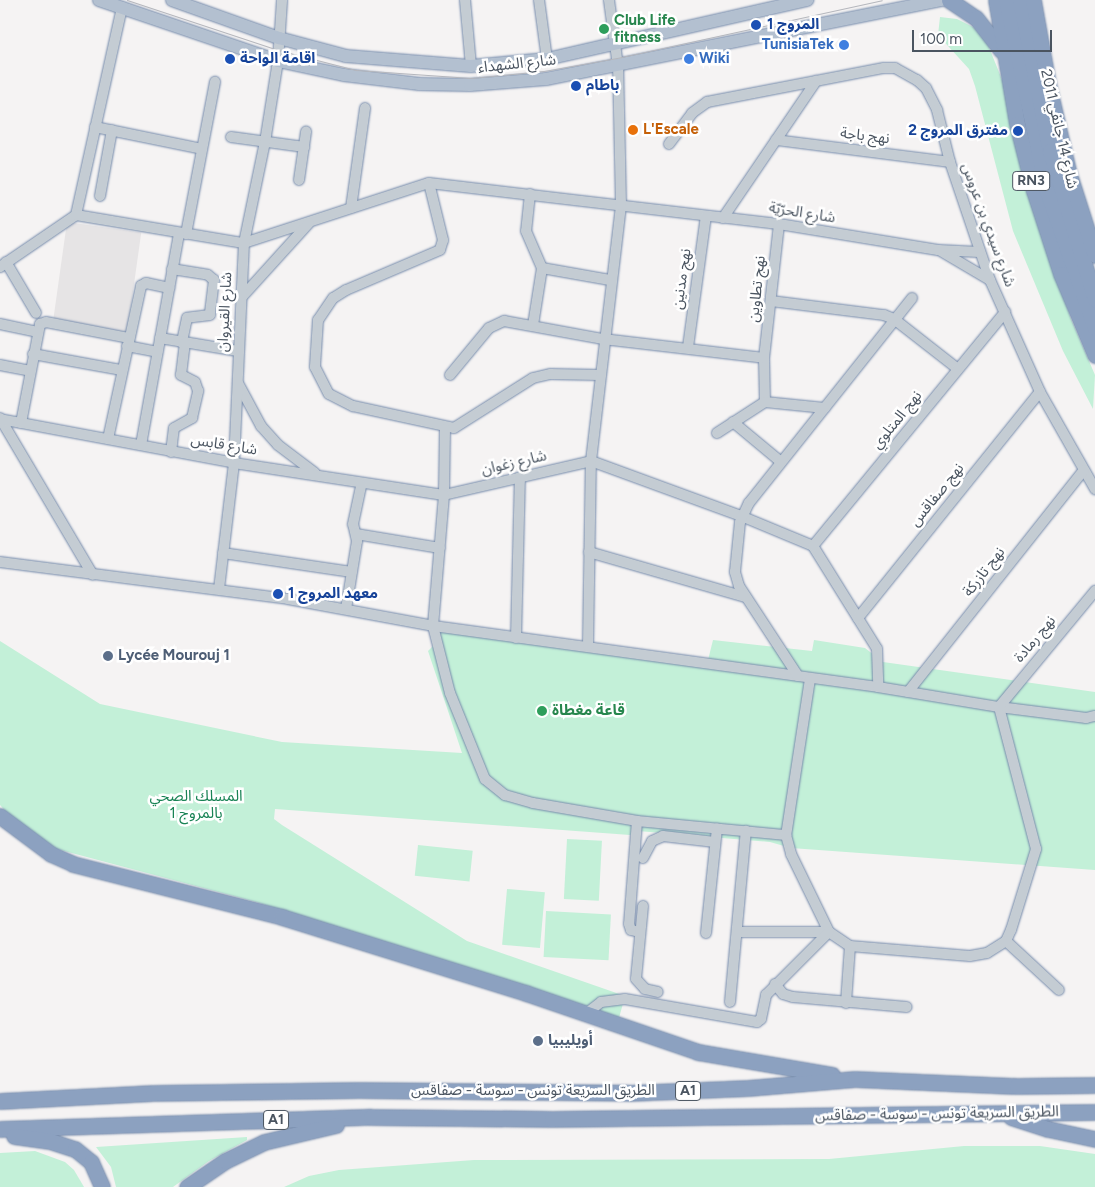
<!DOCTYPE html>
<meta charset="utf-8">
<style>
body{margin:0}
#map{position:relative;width:1095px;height:1187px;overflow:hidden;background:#f5f3f3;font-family:Figtree,"Noto Sans Arabic",sans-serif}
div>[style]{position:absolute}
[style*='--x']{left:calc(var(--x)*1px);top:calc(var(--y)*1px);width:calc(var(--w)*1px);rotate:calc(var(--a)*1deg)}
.education>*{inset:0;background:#e6e4e5;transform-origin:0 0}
.green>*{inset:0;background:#c3f0d8;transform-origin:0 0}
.roads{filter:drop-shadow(0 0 1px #778cac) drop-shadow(0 0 1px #778cac)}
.minor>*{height:10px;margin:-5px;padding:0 5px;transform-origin:5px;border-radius:5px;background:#c4ccd3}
.major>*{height:12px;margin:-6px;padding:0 6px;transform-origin:6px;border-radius:6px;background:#b3c0d0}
.highway>*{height:15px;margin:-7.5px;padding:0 7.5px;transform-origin:7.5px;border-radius:7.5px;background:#8ca1c0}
.tram>*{height:1px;margin:-0.5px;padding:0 0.5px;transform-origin:0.5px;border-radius:0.5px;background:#b5b7bd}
.dots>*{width:14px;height:14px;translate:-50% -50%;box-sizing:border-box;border:2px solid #fff;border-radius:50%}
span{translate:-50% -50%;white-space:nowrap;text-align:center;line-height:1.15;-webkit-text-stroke:5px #fff;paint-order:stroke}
.shield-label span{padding:1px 4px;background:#fff;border:1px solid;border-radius:4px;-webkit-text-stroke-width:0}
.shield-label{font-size:14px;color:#4a5460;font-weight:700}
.leisure-label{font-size:15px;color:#27864d;font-weight:700}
.left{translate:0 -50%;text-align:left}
.transit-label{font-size:15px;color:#164399;font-weight:700}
.right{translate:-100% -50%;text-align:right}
.shop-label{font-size:15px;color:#366cbe;font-weight:700}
.street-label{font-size:15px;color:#4a5460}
.food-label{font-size:15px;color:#c56008;font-weight:700}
.service-label{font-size:15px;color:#4e5e75;font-weight:700}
.park-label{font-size:15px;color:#198355}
.scale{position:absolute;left:912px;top:30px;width:140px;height:22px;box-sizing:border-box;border:2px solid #4a5460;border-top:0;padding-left:6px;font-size:15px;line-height:18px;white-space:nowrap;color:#4a5460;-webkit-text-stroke:4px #fff;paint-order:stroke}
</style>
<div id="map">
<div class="education">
<div style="left:67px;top:222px;width:75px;height:101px;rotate:8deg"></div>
</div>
<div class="green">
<div style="clip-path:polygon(940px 17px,957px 19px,973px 27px,986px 40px,1003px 82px,1031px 201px,1071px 319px,1095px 375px,1093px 409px,1063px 351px,1013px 231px,975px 86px,969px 69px,938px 35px)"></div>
<div style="clip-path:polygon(435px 628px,708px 660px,713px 640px,812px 651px,814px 640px,865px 648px,883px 662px,1095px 692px,1095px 870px,791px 848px,770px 842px,638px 831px,630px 835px,275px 809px,274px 819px,282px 825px,467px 941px,625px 996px,619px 1018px,256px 902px,53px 848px,17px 824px,0 805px,0 641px,100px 704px,282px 742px,462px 753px,428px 651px,436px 643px)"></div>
<div style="left:567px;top:839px;width:35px;height:60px;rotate:3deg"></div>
<div style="left:418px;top:845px;width:55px;height:31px;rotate:6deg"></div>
<div style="left:507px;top:889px;width:38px;height:56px;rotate:5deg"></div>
<div style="left:546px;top:911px;width:65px;height:46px;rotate:3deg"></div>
<div style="clip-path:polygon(247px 1137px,247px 1140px,209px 1161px,173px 1187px,116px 1187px,111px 1167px,96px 1147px)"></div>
<div style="clip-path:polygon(964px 1146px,1040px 1146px,1095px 1154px,1095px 1187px,284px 1187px,309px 1176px,339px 1170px,474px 1160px,829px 1159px)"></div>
<div style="clip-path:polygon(35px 1151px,65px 1162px,74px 1170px,84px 1187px,0 1187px,0 1153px)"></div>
</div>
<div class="roads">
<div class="minor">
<div style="--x:465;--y:0;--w:66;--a:84.8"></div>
<div style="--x:539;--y:0;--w:60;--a:82.3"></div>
<div style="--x:95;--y:127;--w:109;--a:11.6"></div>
<div style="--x:231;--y:137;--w:74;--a:7.8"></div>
<div style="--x:776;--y:140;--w:175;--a:7.2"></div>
<div style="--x:669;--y:144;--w:39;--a:-53"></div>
<div style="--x:692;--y:113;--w:19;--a:-36"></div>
<div style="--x:707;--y:102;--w:180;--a:-10.9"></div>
<div style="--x:884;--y:68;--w:11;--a:0"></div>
<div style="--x:895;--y:68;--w:25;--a:29"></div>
<div style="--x:917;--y:80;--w:12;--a:42"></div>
<div style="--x:926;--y:88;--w:25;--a:63"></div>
<div style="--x:937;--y:110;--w:54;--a:76"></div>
<div style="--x:950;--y:162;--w:125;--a:71.3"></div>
<div style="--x:990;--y:280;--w:123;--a:65.9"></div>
<div style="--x:1040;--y:392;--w:112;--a:60.4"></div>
<div style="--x:299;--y:180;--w:49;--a:-81.7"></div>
<div style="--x:429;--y:183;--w:59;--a:76.2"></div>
<div style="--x:443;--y:240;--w:10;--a:107"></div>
<div style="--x:440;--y:250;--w:102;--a:156.9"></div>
<div style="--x:346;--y:290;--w:15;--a:148"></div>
<div style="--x:333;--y:298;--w:27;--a:124"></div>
<div style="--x:318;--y:320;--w:47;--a:93.7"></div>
<div style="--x:315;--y:367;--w:30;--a:63"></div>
<div style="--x:329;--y:394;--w:27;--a:27"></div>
<div style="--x:353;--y:406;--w:103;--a:12.3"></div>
<div style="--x:454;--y:428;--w:93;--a:-32.3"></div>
<div style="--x:533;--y:378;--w:18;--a:-13"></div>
<div style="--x:551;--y:374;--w:48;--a:1.2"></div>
<div style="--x:530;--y:194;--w:37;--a:96"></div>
<div style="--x:526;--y:231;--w:40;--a:66.6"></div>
<div style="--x:100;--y:196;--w:67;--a:-79.7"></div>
<div style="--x:351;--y:208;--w:101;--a:-82"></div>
<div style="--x:76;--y:215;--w:213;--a:-77.5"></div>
<div style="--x:723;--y:218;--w:166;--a:-55.8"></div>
<div style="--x:186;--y:234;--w:155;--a:-79.2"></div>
<div style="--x:939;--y:250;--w:59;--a:30.5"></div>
<div style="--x:6;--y:262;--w:59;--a:59.5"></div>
<div style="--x:0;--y:267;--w:92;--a:-34.4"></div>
<div style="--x:76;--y:215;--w:170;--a:9.5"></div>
<div style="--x:244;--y:243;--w:194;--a:-18"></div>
<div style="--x:429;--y:183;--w:352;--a:6.7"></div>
<div style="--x:779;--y:224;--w:161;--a:9.3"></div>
<div style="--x:938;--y:250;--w:41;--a:2.8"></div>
<div style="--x:172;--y:269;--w:36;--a:9"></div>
<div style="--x:208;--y:275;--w:8;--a:40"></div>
<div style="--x:214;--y:280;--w:35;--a:97"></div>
<div style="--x:210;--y:315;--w:23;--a:173"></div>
<div style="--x:187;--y:318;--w:25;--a:102"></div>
<div style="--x:241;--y:298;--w:101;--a:-47.8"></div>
<div style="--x:771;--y:301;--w:114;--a:7.1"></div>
<div style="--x:884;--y:315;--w:11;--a:22"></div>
<div style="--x:894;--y:319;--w:81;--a:38"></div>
<div style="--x:0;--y:324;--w:38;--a:12"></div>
<div style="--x:533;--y:325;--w:58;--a:-81"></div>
<div style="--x:542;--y:268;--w:69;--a:10"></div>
<div style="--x:160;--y:338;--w:79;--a:9.5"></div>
<div style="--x:127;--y:346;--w:31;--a:11"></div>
<div style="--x:688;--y:347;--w:132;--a:-82.2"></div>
<div style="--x:33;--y:354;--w:89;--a:10.3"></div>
<div style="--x:0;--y:365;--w:31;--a:11"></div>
<div style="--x:450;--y:375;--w:61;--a:-50.3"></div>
<div style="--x:489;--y:328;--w:17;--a:-25"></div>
<div style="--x:504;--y:321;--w:101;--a:10.3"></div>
<div style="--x:603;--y:339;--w:162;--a:6.7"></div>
<div style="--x:238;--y:383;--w:49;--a:61.9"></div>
<div style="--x:261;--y:426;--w:25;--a:48"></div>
<div style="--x:278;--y:445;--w:46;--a:37.1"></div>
<div style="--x:765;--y:402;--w:44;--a:-91.3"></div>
<div style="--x:764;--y:358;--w:135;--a:-83.6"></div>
<div style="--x:0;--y:418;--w:182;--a:59.4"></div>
<div style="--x:0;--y:419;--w:238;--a:10.6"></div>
<div style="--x:234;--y:463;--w:212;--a:8.7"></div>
<div style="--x:444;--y:495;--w:151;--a:-13"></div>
<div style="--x:733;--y:422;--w:62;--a:39.8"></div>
<div style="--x:21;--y:423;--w:101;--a:-79.1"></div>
<div style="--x:40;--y:324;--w:6;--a:-18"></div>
<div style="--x:46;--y:322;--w:85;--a:10.9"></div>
<div style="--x:445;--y:429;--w:66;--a:90.9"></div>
<div style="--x:444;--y:495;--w:131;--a:94.8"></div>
<div style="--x:433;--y:626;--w:69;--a:75.8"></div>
<div style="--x:450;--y:693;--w:93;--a:67.9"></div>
<div style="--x:485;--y:779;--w:26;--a:39"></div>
<div style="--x:505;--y:795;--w:29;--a:16"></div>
<div style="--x:533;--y:803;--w:106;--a:9.8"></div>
<div style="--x:637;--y:821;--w:150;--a:5.4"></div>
<div style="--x:717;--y:433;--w:57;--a:-32.9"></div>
<div style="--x:765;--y:402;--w:60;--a:5.7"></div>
<div style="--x:108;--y:439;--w:157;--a:-77.8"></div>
<div style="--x:141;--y:286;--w:6;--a:-31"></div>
<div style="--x:146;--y:283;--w:24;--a:12"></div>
<div style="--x:141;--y:445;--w:215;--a:-79.8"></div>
<div style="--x:171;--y:452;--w:24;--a:-83"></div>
<div style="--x:174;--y:428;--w:21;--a:-29"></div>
<div style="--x:192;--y:418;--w:28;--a:-77"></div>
<div style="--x:198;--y:391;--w:9;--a:-108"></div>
<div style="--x:195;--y:382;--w:16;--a:-153"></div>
<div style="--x:181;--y:375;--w:32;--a:-83"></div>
<div style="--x:591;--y:461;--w:160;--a:20.1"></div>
<div style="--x:741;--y:516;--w:78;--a:22.6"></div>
<div style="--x:813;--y:546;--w:121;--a:58.1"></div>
<div style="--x:877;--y:649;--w:38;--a:88"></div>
<div style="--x:356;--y:534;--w:85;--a:9.5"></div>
<div style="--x:813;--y:546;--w:303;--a:-50.6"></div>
<div style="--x:589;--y:552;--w:162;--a:16.1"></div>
<div style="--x:223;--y:553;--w:130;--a:8.4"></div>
<div style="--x:0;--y:562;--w:290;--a:7.3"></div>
<div style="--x:288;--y:599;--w:147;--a:10.5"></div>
<div style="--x:433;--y:626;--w:449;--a:7.8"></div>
<div style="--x:878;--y:687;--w:123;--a:9.4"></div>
<div style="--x:999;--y:707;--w:88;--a:7.2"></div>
<div style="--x:1086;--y:718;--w:9;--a:-13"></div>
<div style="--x:219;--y:589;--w:127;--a:-83.2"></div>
<div style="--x:234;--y:463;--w:220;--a:-87.4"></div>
<div style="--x:244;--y:243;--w:103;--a:-78.3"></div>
<div style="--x:265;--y:142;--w:82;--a:-80.9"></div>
<div style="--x:278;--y:61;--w:61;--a:-86.2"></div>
<div style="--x:346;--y:609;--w:69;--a:-80.8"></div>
<div style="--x:357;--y:541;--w:17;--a:-103"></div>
<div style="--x:353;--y:524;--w:40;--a:-78"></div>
<div style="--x:858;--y:618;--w:290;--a:-51.2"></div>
<div style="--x:516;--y:638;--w:161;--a:-88.6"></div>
<div style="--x:588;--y:646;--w:185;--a:-89.1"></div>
<div style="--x:591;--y:461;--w:258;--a:-83.3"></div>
<div style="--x:621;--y:205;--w:139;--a:-91.2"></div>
<div style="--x:618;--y:66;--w:67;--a:-97.8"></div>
<div style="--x:798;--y:676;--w:108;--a:-123.2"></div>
<div style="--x:739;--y:586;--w:15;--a:-106"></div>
<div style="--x:735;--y:572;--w:50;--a:-84.3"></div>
<div style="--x:740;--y:522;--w:21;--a:-65"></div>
<div style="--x:749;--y:503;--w:262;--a:-51.5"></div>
<div style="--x:810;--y:679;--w:158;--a:98.7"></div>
<div style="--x:786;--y:835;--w:20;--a:75"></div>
<div style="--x:791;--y:854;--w:87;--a:64"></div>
<div style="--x:829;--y:932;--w:25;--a:34"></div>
<div style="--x:850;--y:946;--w:120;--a:4.8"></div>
<div style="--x:970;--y:956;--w:17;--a:-10"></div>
<div style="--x:987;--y:953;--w:22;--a:-32"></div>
<div style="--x:1006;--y:941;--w:12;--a:-66"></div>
<div style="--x:1011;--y:930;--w:85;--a:-72.8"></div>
<div style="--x:1036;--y:849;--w:147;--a:-104.6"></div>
<div style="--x:999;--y:707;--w:151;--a:-50.4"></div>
<div style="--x:908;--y:692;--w:283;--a:-51.6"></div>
<div style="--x:637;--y:821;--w:103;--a:94.4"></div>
<div style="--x:629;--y:924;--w:6;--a:72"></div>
<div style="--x:631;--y:930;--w:9;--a:13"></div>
<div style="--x:643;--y:858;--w:19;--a:-62"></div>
<div style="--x:652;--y:841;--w:12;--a:-24"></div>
<div style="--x:663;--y:836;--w:52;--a:6.6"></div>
<div style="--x:643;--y:906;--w:73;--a:95.5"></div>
<div style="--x:636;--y:979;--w:13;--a:48"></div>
<div style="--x:645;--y:989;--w:13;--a:13"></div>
<div style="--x:738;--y:932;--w:91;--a:0"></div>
<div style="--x:706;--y:933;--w:105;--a:-84"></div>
<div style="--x:1006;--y:941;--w:72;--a:42.8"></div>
<div style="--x:775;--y:984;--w:13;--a:51"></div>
<div style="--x:783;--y:994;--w:10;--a:17"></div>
<div style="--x:793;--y:997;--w:114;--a:5"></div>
<div style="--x:730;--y:1002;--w:172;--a:-84.7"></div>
<div style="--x:846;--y:1003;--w:57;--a:-86"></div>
<div style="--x:587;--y:1013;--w:18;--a:-38"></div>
<div style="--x:601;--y:1002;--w:24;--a:-7"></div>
<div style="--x:625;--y:999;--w:134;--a:9.9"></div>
<div style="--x:757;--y:1022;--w:5;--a:-37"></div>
<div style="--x:761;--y:1019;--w:25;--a:-78"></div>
<div style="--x:766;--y:995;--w:89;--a:-45"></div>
</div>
<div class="major">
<div style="--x:99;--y:0;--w:189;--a:18.8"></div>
<div style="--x:278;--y:61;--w:67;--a:12"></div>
<div style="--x:344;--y:75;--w:76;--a:6.8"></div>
<div style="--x:419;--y:84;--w:51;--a:1.1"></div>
<div style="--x:470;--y:85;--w:76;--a:-4.5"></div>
<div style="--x:546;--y:79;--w:405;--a:-11.3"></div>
<div style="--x:172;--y:0;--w:114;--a:19.6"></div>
<div style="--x:279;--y:38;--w:69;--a:15"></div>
<div style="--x:346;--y:56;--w:125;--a:4.6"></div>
<div style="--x:471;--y:66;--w:76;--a:-5.3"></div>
<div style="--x:547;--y:59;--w:267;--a:-12.8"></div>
</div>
<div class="highway">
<div style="--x:949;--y:0;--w:32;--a:34"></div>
<div style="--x:976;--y:18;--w:41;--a:52"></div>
<div style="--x:996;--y:0;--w:126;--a:80.4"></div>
<div style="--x:1017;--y:124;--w:69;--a:75.8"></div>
<div style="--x:1034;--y:191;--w:87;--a:72"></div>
<div style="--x:1061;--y:274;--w:88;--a:67.2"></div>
<div style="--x:1006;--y:0;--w:195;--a:77.9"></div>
<div style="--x:1047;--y:191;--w:145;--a:70.7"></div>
<div style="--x:1020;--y:0;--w:154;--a:78.8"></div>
<div style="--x:1050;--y:151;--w:155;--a:73.1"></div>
<div style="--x:1033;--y:0;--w:85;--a:79.9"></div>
<div style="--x:1048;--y:84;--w:92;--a:76.9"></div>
<div style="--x:1069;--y:174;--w:85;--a:72.2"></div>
<div style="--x:0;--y:816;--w:64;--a:36.7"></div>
<div style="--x:51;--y:854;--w:24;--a:24"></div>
<div style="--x:73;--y:864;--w:216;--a:14.2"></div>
<div style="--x:282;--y:917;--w:256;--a:17.3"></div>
<div style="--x:526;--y:993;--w:182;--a:18.9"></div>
<div style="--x:698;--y:1052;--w:136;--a:9.7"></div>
<div style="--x:0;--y:1101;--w:153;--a:-3"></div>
<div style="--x:153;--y:1093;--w:206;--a:-0.8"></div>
<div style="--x:359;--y:1090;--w:270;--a:0.6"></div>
<div style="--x:629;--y:1093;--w:119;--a:-2.4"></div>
<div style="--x:748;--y:1088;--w:107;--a:-4.8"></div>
<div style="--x:855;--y:1079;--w:162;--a:2.5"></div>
<div style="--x:1017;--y:1086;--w:78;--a:-0.7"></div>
<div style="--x:1011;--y:1117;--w:39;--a:18"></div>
<div style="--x:1048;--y:1129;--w:48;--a:12"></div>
<div style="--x:0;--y:1129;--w:371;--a:-1.9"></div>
<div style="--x:371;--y:1117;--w:181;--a:0.6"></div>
<div style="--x:552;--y:1119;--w:543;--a:-0.74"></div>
<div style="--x:14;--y:1136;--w:36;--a:8"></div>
<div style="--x:50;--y:1141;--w:26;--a:18"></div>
<div style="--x:75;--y:1149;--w:21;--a:39"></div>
<div style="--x:91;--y:1162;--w:27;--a:66"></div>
<div style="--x:187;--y:1187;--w:46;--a:-34.4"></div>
<div style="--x:225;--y:1161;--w:43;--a:-26"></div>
<div style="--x:264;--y:1142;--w:74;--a:-13.3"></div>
</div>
</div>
<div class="tram">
<div style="--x:127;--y:0;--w:159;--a:18.3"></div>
<div style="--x:278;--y:50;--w:81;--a:14.4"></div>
<div style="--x:356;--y:70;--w:115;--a:4"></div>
<div style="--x:471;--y:78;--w:73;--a:-5.5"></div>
<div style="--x:544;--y:71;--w:74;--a:-10.1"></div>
<div style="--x:617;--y:58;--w:271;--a:-12.3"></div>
</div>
<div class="dots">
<div style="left:756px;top:25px;background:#1a4fb4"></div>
<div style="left:604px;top:29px;background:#2e9e5b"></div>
<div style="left:844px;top:45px;background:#3f7fe0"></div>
<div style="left:230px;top:59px;background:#1a4fb4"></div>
<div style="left:689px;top:59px;background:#3f7fe0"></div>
<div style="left:576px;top:86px;background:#1a4fb4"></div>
<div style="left:633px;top:130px;background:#e8710a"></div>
<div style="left:1018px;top:131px;background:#1a4fb4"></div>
<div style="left:278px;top:594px;background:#1a4fb4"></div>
<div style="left:108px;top:656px;background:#5c6f8a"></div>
<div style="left:542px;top:711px;background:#2e9e5b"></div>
<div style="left:538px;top:1041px;background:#5c6f8a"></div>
</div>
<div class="shield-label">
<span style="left:1031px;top:181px">RN3</span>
<span style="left:688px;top:1091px">A1</span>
<span style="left:276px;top:1120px">A1</span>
</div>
<div class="leisure-label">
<span class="left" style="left:614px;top:29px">Club Life<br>fitness</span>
<span class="left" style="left:552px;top:711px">قاعة مغطاة</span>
</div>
<div class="transit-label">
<span class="left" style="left:767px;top:25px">المروج 1</span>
<span class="left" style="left:240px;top:59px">اقامة الواحة</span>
<span class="left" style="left:586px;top:86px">باطام</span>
<span class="right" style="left:1008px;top:131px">مفترق المروج 2</span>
<span class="left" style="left:288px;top:594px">معهد المروج 1</span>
</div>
<div class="shop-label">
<span class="right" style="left:834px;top:45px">TunisiaTek</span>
<span class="left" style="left:699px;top:59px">Wiki</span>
</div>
<div class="street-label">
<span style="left:517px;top:64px;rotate:-6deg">شارع الشهداء</span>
<span style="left:1059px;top:129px;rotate:77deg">شارع 14 جانفي 2011</span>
<span style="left:865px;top:136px;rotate:7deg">نهج باجة</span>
<span style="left:802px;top:213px;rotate:9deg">شارع الحرّيّة</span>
<span style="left:988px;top:225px;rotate:70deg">شارع سيدي بن عروس</span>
<span style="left:682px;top:279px;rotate:-82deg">نهج مدنين</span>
<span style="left:757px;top:289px;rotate:-84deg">نهج تطاوين</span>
<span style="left:225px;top:312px;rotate:-87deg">شارع القيروان</span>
<span style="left:897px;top:420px;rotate:-51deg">نهج المتلوي</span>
<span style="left:224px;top:445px;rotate:9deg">شارع قابس</span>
<span style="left:514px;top:463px;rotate:-13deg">شارع زغوان</span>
<span style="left:937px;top:495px;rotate:-51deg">نهج صفاقس</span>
<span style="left:984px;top:572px;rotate:-52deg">نهج تازركة</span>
<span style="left:1035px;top:639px;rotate:-50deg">نهج رمادة</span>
<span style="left:533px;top:1091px">الطريق السريعة تونس - سوسة - صفاقس</span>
<span style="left:937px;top:1114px;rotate:-1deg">الطريق السريعة تونس - سوسة - صفاقس</span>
</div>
<div class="food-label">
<span class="left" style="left:643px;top:130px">L'Escale</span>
</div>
<div class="service-label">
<span class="left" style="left:118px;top:656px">Lycée Mourouj 1</span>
<span class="left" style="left:548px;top:1041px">أويليبيا</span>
</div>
<div class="park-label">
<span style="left:196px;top:805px">المسلك الصحي<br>بالمروج 1</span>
</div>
<div class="scale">100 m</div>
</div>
